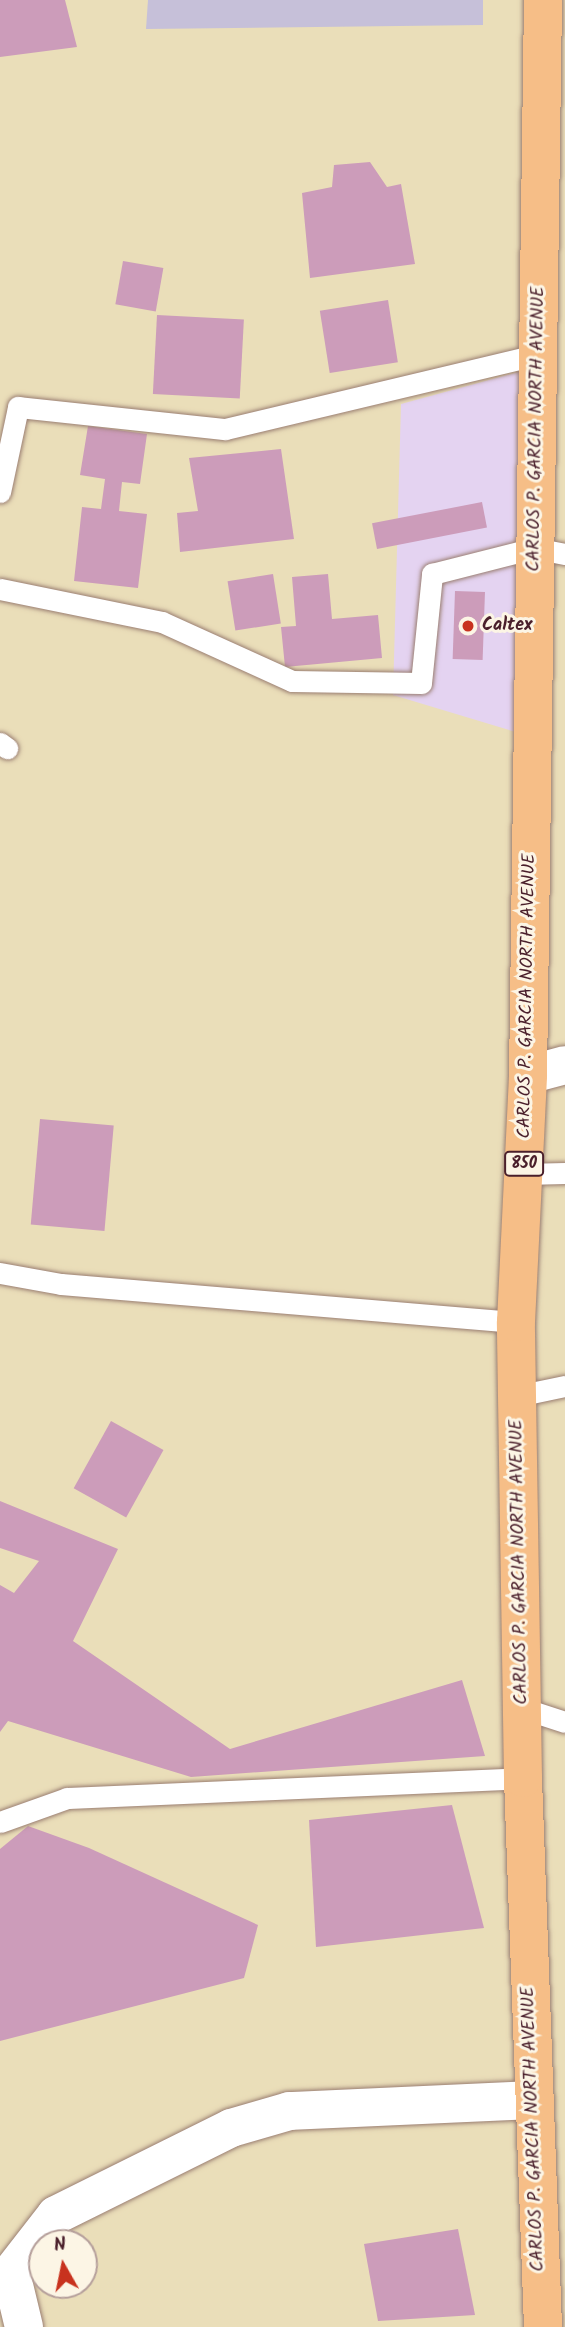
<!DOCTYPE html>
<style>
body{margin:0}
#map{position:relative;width:565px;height:2327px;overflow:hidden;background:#eadeb9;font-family:Kalam,sans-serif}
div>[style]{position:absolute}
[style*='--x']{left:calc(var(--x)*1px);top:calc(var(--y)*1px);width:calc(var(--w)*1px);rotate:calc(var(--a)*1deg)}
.built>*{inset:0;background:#e4d3f1}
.industrial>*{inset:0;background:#c6c0d9}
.building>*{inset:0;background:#cc9cba;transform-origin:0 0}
.roads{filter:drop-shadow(0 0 2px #9a7e72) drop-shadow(0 0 2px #9a7e72)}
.service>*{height:21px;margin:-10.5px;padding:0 10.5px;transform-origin:10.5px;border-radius:10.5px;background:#fff}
.minor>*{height:38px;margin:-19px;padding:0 19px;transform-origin:19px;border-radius:19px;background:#fff}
.primary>*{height:38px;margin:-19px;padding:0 19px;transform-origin:19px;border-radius:19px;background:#f6be87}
.dots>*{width:19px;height:19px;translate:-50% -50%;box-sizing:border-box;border:4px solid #fcf5e5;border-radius:50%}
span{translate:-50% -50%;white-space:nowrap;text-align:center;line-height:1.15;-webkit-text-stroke:6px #fcf5e5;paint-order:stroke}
.shield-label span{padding:2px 5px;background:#fcf5e5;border:2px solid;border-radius:5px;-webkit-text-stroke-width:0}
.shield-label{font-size:16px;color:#4a1f2b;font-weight:700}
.street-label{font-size:18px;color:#4a1f2b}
.poi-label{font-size:18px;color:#4a1f2b;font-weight:700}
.left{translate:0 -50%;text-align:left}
.north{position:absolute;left:28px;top:2229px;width:70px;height:70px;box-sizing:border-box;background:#fcf5e5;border:2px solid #b59f9b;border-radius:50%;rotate:351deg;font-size:19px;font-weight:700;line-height:28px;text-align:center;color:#4a1f2b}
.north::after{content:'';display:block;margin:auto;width:24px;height:32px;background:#c8321e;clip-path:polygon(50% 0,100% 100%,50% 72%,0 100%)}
</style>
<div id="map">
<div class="built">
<div style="clip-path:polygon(526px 370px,522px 734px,393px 695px,401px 404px)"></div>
</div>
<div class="industrial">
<div style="clip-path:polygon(148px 0,483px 0,483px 25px,146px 29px)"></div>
</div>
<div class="building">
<div style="clip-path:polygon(0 0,65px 0,77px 47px,0 57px)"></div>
<div style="clip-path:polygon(370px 162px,387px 187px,401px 184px,415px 264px,310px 278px,302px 193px,332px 187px,334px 165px)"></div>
<div style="left:123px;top:261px;width:41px;height:44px;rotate:10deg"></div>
<div style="left:388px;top:300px;width:63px;height:69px;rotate:81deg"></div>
<div style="left:157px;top:315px;width:87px;height:79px;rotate:3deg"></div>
<div style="clip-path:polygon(88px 426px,147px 434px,140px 484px,122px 482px,119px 511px,147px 514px,138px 588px,74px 581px,82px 507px,101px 509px,105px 479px,80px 475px)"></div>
<div style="clip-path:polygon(281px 449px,294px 539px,180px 552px,177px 513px,198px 511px,189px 458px)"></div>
<div style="left:482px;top:502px;width:26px;height:112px;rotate:79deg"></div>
<div style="left:273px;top:574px;width:50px;height:46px;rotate:81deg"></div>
<div style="clip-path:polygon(328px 574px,332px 619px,378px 615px,382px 658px,285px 667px,281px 627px,296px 626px,292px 577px)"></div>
<div style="left:455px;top:591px;width:30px;height:68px;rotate:2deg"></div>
<div style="left:40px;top:1119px;width:74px;height:106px;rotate:5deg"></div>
<div style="left:111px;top:1421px;width:60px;height:77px;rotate:29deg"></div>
<div style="clip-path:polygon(0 1501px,118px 1549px,73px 1641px,230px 1749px,462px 1680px,485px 1756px,191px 1777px,8px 1721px,0 1732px,0 1585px,14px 1593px,39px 1561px,0 1548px)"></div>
<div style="clip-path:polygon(452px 1805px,484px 1928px,316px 1947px,309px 1820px)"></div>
<div style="clip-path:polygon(28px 1826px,89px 1848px,258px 1925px,244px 1978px,0 2041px,0 1849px)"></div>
<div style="clip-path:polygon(458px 2229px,475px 2315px,378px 2321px,364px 2244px)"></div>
</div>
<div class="roads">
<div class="service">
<div style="--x:0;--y:492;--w:87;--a:-78"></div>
<div style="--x:18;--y:407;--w:208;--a:6.1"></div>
<div style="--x:225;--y:429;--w:323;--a:-13.4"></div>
<div style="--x:0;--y:589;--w:165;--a:11.5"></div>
<div style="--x:162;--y:622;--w:143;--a:24.4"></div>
<div style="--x:292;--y:681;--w:129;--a:0.9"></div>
<div style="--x:421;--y:683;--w:110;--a:-84.2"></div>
<div style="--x:432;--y:574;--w:105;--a:-14.3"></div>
<div style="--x:534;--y:548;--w:32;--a:11"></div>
<div style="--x:0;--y:743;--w:9;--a:36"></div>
<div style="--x:523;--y:1174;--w:42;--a:-1.4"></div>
<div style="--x:0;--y:1273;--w:62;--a:10.2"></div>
<div style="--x:61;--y:1284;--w:457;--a:4.8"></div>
<div style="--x:517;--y:1396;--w:49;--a:-11.8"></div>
<div style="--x:522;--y:1708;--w:45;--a:18"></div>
<div style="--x:0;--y:1822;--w:71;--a:-19.7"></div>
<div style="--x:67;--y:1798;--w:456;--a:-2.5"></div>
</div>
<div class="minor">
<div style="--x:528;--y:1075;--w:38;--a:-15"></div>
<div style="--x:24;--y:2327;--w:56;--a:-103.5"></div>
<div style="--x:11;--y:2273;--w:73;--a:-52.2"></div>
<div style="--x:56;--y:2215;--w:195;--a:-26.4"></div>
<div style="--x:231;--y:2128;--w:61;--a:-16.1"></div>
<div style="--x:290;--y:2111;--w:241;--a:-2.6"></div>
</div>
<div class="primary">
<div style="--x:543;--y:2327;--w:549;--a:-92.09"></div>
<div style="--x:523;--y:1778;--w:456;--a:-90.9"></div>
<div style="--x:516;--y:1322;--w:247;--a:-87.2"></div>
<div style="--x:528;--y:1075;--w:1075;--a:-89.2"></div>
</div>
</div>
<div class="dots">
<div style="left:468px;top:626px;background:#c8321e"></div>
</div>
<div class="shield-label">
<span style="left:524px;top:1164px">850</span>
</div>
<div class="street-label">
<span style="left:537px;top:429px;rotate:-89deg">CARLOS P. GARCIA NORTH AVENUE</span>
<span style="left:528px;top:996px;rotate:-89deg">CARLOS P. GARCIA NORTH AVENUE</span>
<span style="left:520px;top:1562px;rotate:-91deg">CARLOS P. GARCIA NORTH AVENUE</span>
<span style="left:534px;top:2129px;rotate:-92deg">CARLOS P. GARCIA NORTH AVENUE</span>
</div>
<div class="poi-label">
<span class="left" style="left:482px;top:626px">Caltex</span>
</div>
<div class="north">N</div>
</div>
